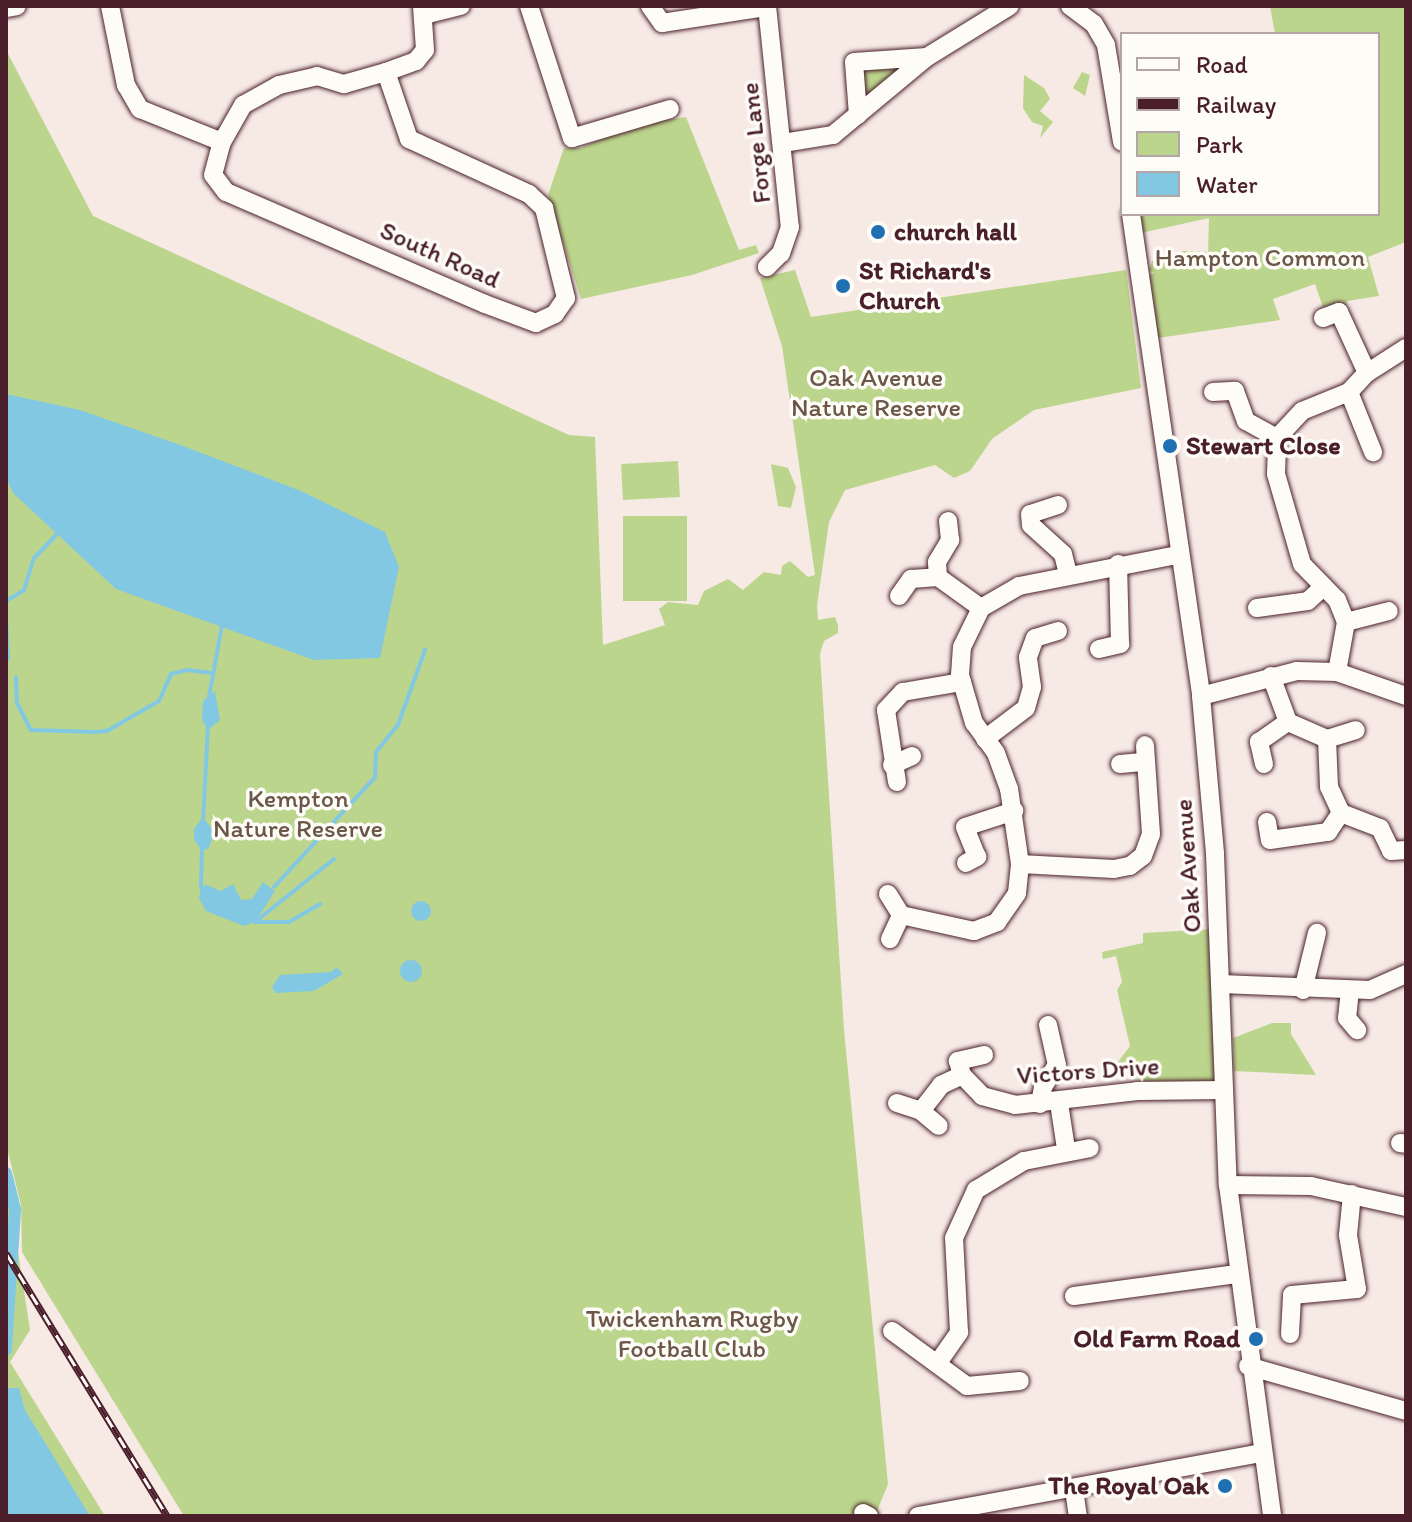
<!DOCTYPE html>
<style>
body{margin:0}
#map{position:relative;width:1412px;height:1522px;overflow:hidden;background:#f7eae5;font-family:Itim,sans-serif}
div>[style]{position:absolute}
[style*='--x']{left:calc(var(--x)*1px);top:calc(var(--y)*1px);width:calc(var(--w)*1px);rotate:calc(var(--a)*1deg)}
.green>*{inset:0;background:#bcd58c;transform-origin:0 0}
.water>*{inset:0;background:#82c8e3}
.round{border-radius:50%}
.stream>*{height:4px;margin:-2px;padding:0 2px;transform-origin:2px;border-radius:2px;background:#82c8e3}
.canal>*{height:12px;margin:-6px;padding:0 6px;transform-origin:6px;border-radius:6px;background:#82c8e3}
.roads{filter:drop-shadow(0 0 2px #4a1f2b) drop-shadow(0 0 2px #4a1f2b)}
.minor>*{height:18px;margin:-9px;padding:0 9px;transform-origin:9px;border-radius:9px;background:#fdfcf7}
.rail>*{height:7px;margin-top:-3.5px;transform-origin:0;background:repeating-linear-gradient(90deg,#fdfcf7 0 12px,#4a1f2b 0 24px);box-sizing:border-box;border-block:2px solid #4a1f2b}
.dots>*{width:22px;height:22px;translate:-50% -50%;box-sizing:border-box;border:4px solid #fdfcf7;border-radius:50%}
span{translate:-50% -50%;white-space:nowrap;text-align:center;line-height:1.15;-webkit-text-stroke:7px #fdfcf7;paint-order:stroke}
.street-label{font-size:26px;color:#4a1f2b}
.poi-label{font-size:26px;color:#4a1f2b;font-weight:700}
.left{translate:0 -50%;text-align:left}
.right{translate:-100% -50%;text-align:right}
.park-label{font-size:26px;color:#6c5648}
.frame{position:absolute;inset:0;border:8px solid #4a1f2b;pointer-events:none}
.legend{position:absolute;left:1120px;top:32px;width:260px;height:184px;box-sizing:border-box;background:#fdfcf7;border:2px solid #b5a4a5;margin:0;padding:10px 14px;list-style:none;font-size:24px;color:#4a1f2b}
.legend li{display:flex;align-items:center;gap:16px;height:40px}
.legend b{width:40px;border:2px solid #b5a4a5}
</style>
<div id="map">
<div class="green">
<div style="clip-path:polygon(1270px 6px,1406px 6px,1406px 242px,1368px 257px,1379px 296px,1347px 301px,1346px 308px,1333px 309px,1323px 307px,1315px 284px,1273px 299px,1280px 320px,1158px 338px,1147px 276px,1154px 273px,1149px 270px,1152px 261px,1184px 251px,1208px 252px,1209px 218px,1141px 233px,1139px 214px,1378px 214px,1378px 34px,1275px 34px)"></div>
<div style="clip-path:polygon(6px 50px,93px 216px,569px 435px,595px 437px,603px 645px,665px 625px,659px 609px,668px 602px,698px 605px,704px 591px,728px 579px,743px 590px,764px 572px,781px 575px,782px 566px,790px 561px,808px 577px,815px 575px,782px 346px,760px 278px,795px 270px,811px 317px,1126px 270px,1141px 388px,1034px 410px,992px 439px,970px 471px,954px 478px,935px 465px,845px 490px,829px 522px,817px 605px,818px 620px,835px 617px,838px 625px,838px 633px,824px 641px,820px 654px,844px 1030px,888px 1484px,875px 1516px,184px 1516px,22px 1252px,21px 1205px,6px 1144px)"></div>
<div style="clip-path:polygon(862px 66px,901px 67px,865px 99px)"></div>
<div style="clip-path:polygon(1082px 72px,1090px 75px,1085px 96px,1073px 88px)"></div>
<div style="clip-path:polygon(1024px 75px,1044px 88px,1050px 99px,1040px 111px,1053px 122px,1040px 138px,1043px 126px,1032px 122px,1023px 108px)"></div>
<div style="clip-path:polygon(657px 114px,667px 120px,686px 117px,739px 250px,756px 245px,759px 253px,692px 275px,581px 299px,548px 195px,564px 148px,581px 148px)"></div>
<div style="left:678px;top:461px;width:36px;height:57px;rotate:87deg"></div>
<div style="clip-path:polygon(771px 464px,788px 468px,796px 487px,791px 508px,778px 506px)"></div>
<div style="left:623px;top:516px;width:64px;height:85px"></div>
<div style="clip-path:polygon(1215px 929px,1215px 1082px,1141px 1081px,1118px 1062px,1130px 1046px,1117px 990px,1122px 982px,1116px 956px,1103px 959px,1102px 952px,1143px 943px,1143px 933px)"></div>
<div style="clip-path:polygon(1272px 1023px,1291px 1023px,1291px 1034px,1316px 1075px,1234px 1071px,1233px 1038px)"></div>
<div style="clip-path:polygon(6px 1173px,30px 1330px,10px 1362px,105px 1516px,6px 1516px)"></div>
</div>
<div class="water">
<div style="clip-path:polygon(6px 394px,80px 410px,183px 446px,301px 491px,385px 532px,399px 567px,380px 658px,314px 660px,116px 589px,13px 493px,6px 477px)"></div>
<div style="clip-path:polygon(215px 691px,220px 720px,208px 730px,202px 720px,203px 701px)"></div>
<div style="clip-path:polygon(203px 817px,214px 832px,209px 848px,202px 851px,194px 840px,194px 829px)"></div>
<div style="clip-path:polygon(263px 882px,275px 891px,255px 922px,244px 926px,206px 911px,199px 898px,201px 887px,207px 885px,221px 891px,233px 884px,241px 900px,252px 899px)"></div>
<div class="round" style="left:411px;top:901px;width:20px;height:20px"></div>
<div class="round" style="left:400px;top:960px;width:22px;height:22px"></div>
<div style="clip-path:polygon(337px 967px,343px 974px,314px 991px,275px 993px,272px 987px,280px 975px,331px 972px)"></div>
<div style="clip-path:polygon(6px 1388px,19px 1388px,25px 1410px,90px 1516px,6px 1516px)"></div>
</div>
<div class="stream">
<div style="--x:6;--y:601;--w:21;--a:-31"></div>
<div style="--x:24;--y:590;--w:34;--a:-73"></div>
<div style="--x:34;--y:558;--w:33;--a:-46"></div>
<div style="--x:6;--y:617;--w:42;--a:87.3"></div>
<div style="--x:16;--y:677;--w:26;--a:88"></div>
<div style="--x:17;--y:703;--w:30;--a:63"></div>
<div style="--x:31;--y:730;--w:64;--a:1.8"></div>
<div style="--x:95;--y:732;--w:12;--a:-5"></div>
<div style="--x:107;--y:731;--w:60;--a:-30"></div>
<div style="--x:159;--y:701;--w:30;--a:-66"></div>
<div style="--x:171;--y:674;--w:16;--a:-14"></div>
<div style="--x:187;--y:670;--w:23;--a:7"></div>
<div style="--x:209;--y:697;--w:73;--a:-79.8"></div>
<div style="--x:203;--y:821;--w:95;--a:-87"></div>
<div style="--x:201;--y:887;--w:41;--a:-88.6"></div>
<div style="--x:274;--y:887;--w:149;--a:-47.4"></div>
<div style="--x:375;--y:777;--w:25;--a:-88"></div>
<div style="--x:376;--y:752;--w:35;--a:-51"></div>
<div style="--x:398;--y:725;--w:80;--a:-70.2"></div>
<div style="--x:255;--y:922;--w:101;--a:-38.6"></div>
<div style="--x:257;--y:922;--w:32;--a:0"></div>
<div style="--x:289;--y:922;--w:36;--a:-30"></div>
</div>
<div class="canal">
<div style="--x:6;--y:1173;--w:38;--a:76"></div>
<div style="--x:15;--y:1210;--w:140;--a:93.7"></div>
</div>
<div class="roads">
<div class="minor">
<div style="--x:110;--y:6;--w:81;--a:78.6"></div>
<div style="--x:126;--y:85;--w:28;--a:60"></div>
<div style="--x:140;--y:109;--w:88;--a:21.9"></div>
<div style="--x:529;--y:6;--w:139;--a:72"></div>
<div style="--x:572;--y:138;--w:102;--a:-16.5"></div>
<div style="--x:650;--y:6;--w:21;--a:55"></div>
<div style="--x:662;--y:23;--w:106;--a:-8.7"></div>
<div style="--x:767;--y:6;--w:222;--a:84.1"></div>
<div style="--x:790;--y:227;--w:28;--a:109"></div>
<div style="--x:781;--y:253;--w:20;--a:135"></div>
<div style="--x:1070;--y:6;--w:30;--a:37"></div>
<div style="--x:1094;--y:24;--w:24;--a:60"></div>
<div style="--x:1106;--y:45;--w:98;--a:80.6"></div>
<div style="--x:6;--y:8;--w:11;--a:-10"></div>
<div style="--x:424;--y:15;--w:38;--a:-14"></div>
<div style="--x:386;--y:72;--w:71;--a:71.1"></div>
<div style="--x:409;--y:139;--w:132;--a:24.6"></div>
<div style="--x:529;--y:194;--w:21;--a:43"></div>
<div style="--x:544;--y:208;--w:93;--a:76.3"></div>
<div style="--x:566;--y:298;--w:19;--a:125"></div>
<div style="--x:555;--y:314;--w:21;--a:155"></div>
<div style="--x:536;--y:323;--w:54;--a:-159.6"></div>
<div style="--x:485;--y:304;--w:282;--a:-156.6"></div>
<div style="--x:226;--y:192;--w:21;--a:-127"></div>
<div style="--x:213;--y:175;--w:34;--a:-75"></div>
<div style="--x:222;--y:142;--w:43;--a:-60.4"></div>
<div style="--x:243;--y:105;--w:41;--a:-29.1"></div>
<div style="--x:279;--y:85;--w:39;--a:-13"></div>
<div style="--x:317;--y:76;--w:28;--a:17"></div>
<div style="--x:344;--y:84;--w:44;--a:-15.9"></div>
<div style="--x:386;--y:72;--w:32;--a:-20"></div>
<div style="--x:416;--y:61;--w:14;--a:-51"></div>
<div style="--x:425;--y:50;--w:44;--a:-93.9"></div>
<div style="--x:858;--y:115;--w:53;--a:-94.3"></div>
<div style="--x:854;--y:62;--w:73;--a:-3.9"></div>
<div style="--x:783;--y:143;--w:51;--a:-9.1"></div>
<div style="--x:833;--y:135;--w:122;--a:-39.7"></div>
<div style="--x:927;--y:57;--w:97;--a:-31.6"></div>
<div style="--x:1131;--y:214;--w:487;--a:81.7"></div>
<div style="--x:1201;--y:696;--w:159;--a:84.9"></div>
<div style="--x:1215;--y:854;--w:331;--a:87.8"></div>
<div style="--x:1228;--y:1185;--w:334;--a:82.4"></div>
<div style="--x:1323;--y:318;--w:17;--a:-21"></div>
<div style="--x:1339;--y:312;--w:67;--a:65.3"></div>
<div style="--x:1213;--y:392;--w:22;--a:-3"></div>
<div style="--x:1235;--y:391;--w:32;--a:70"></div>
<div style="--x:1246;--y:421;--w:35;--a:29"></div>
<div style="--x:1349;--y:392;--w:65;--a:68.2"></div>
<div style="--x:1058;--y:505;--w:29;--a:162"></div>
<div style="--x:1030;--y:514;--w:11;--a:85"></div>
<div style="--x:1031;--y:525;--w:43;--a:42.2"></div>
<div style="--x:1063;--y:554;--w:21;--a:76"></div>
<div style="--x:938;--y:577;--w:15;--a:-94"></div>
<div style="--x:937;--y:562;--w:26;--a:-59"></div>
<div style="--x:950;--y:540;--w:19;--a:-96"></div>
<div style="--x:899;--y:596;--w:21;--a:-55"></div>
<div style="--x:911;--y:579;--w:27;--a:-4"></div>
<div style="--x:938;--y:577;--w:53;--a:35.8"></div>
<div style="--x:1257;--y:608;--w:51;--a:-7.8"></div>
<div style="--x:1308;--y:601;--w:21;--a:-43"></div>
<div style="--x:1346;--y:622;--w:44;--a:-14.3"></div>
<div style="--x:1099;--y:649;--w:22;--a:-13"></div>
<div style="--x:1120;--y:644;--w:80;--a:-91.4"></div>
<div style="--x:1337;--y:672;--w:51;--a:-79.8"></div>
<div style="--x:1346;--y:622;--w:24;--a:-112"></div>
<div style="--x:1337;--y:600;--w:50;--a:-134.2"></div>
<div style="--x:1302;--y:564;--w:94;--a:-106.1"></div>
<div style="--x:1276;--y:474;--w:36;--a:-88"></div>
<div style="--x:1277;--y:438;--w:37;--a:-47"></div>
<div style="--x:1302;--y:411;--w:51;--a:-22"></div>
<div style="--x:1349;--y:392;--w:26;--a:-47"></div>
<div style="--x:1367;--y:373;--w:46;--a:-32.7"></div>
<div style="--x:1271;--y:676;--w:49;--a:69.7"></div>
<div style="--x:1288;--y:722;--w:43;--a:23.6"></div>
<div style="--x:1327;--y:739;--w:48;--a:87.6"></div>
<div style="--x:1329;--y:787;--w:29;--a:65"></div>
<div style="--x:1341;--y:813;--w:42;--a:21"></div>
<div style="--x:1380;--y:828;--w:25;--a:64"></div>
<div style="--x:1391;--y:851;--w:15;--a:-4"></div>
<div style="--x:1201;--y:696;--w:99;--a:-14.6"></div>
<div style="--x:1297;--y:671;--w:40;--a:1.4"></div>
<div style="--x:1337;--y:672;--w:73;--a:19.2"></div>
<div style="--x:985;--y:739;--w:51;--a:-37.1"></div>
<div style="--x:1026;--y:708;--w:22;--a:-74"></div>
<div style="--x:1032;--y:687;--w:30;--a:-98"></div>
<div style="--x:1028;--y:657;--w:20;--a:-70"></div>
<div style="--x:1035;--y:638;--w:24;--a:-17"></div>
<div style="--x:1327;--y:739;--w:30;--a:-17"></div>
<div style="--x:1120;--y:764;--w:25;--a:-5"></div>
<div style="--x:1264;--y:764;--w:23;--a:-103"></div>
<div style="--x:1259;--y:742;--w:35;--a:-35"></div>
<div style="--x:892;--y:765;--w:22;--a:-24"></div>
<div style="--x:897;--y:782;--w:73;--a:-98.7"></div>
<div style="--x:886;--y:710;--w:25;--a:-47"></div>
<div style="--x:903;--y:692;--w:60;--a:-9.6"></div>
<div style="--x:1267;--y:822;--w:18;--a:81"></div>
<div style="--x:1270;--y:840;--w:59;--a:-7.9"></div>
<div style="--x:1328;--y:832;--w:23;--a:-56"></div>
<div style="--x:966;--y:863;--w:13;--a:-29"></div>
<div style="--x:977;--y:857;--w:32;--a:-112"></div>
<div style="--x:965;--y:827;--w:52;--a:-18.1"></div>
<div style="--x:1020;--y:864;--w:94;--a:3"></div>
<div style="--x:1114;--y:869;--w:16;--a:-11"></div>
<div style="--x:1130;--y:866;--w:16;--a:-38"></div>
<div style="--x:1143;--y:856;--w:23;--a:-70"></div>
<div style="--x:1151;--y:834;--w:89;--a:-93.9"></div>
<div style="--x:888;--y:894;--w:25;--a:58"></div>
<div style="--x:890;--y:939;--w:26;--a:-65"></div>
<div style="--x:901;--y:915;--w:75;--a:12.4"></div>
<div style="--x:974;--y:931;--w:25;--a:-21"></div>
<div style="--x:997;--y:922;--w:35;--a:-55"></div>
<div style="--x:1017;--y:893;--w:29;--a:-84"></div>
<div style="--x:1020;--y:864;--w:76;--a:-98.3"></div>
<div style="--x:1009;--y:789;--w:38;--a:-110"></div>
<div style="--x:996;--y:753;--w:37;--a:-126"></div>
<div style="--x:974;--y:723;--w:50;--a:-106.3"></div>
<div style="--x:960;--y:675;--w:28;--a:-86"></div>
<div style="--x:962;--y:647;--w:43;--a:-64"></div>
<div style="--x:981;--y:608;--w:44;--a:-30.1"></div>
<div style="--x:1019;--y:586;--w:161;--a:-11.1"></div>
<div style="--x:1221;--y:984;--w:149;--a:2.3"></div>
<div style="--x:1370;--y:990;--w:39;--a:-24"></div>
<div style="--x:1303;--y:990;--w:59;--a:-76.2"></div>
<div style="--x:1350;--y:990;--w:28;--a:96"></div>
<div style="--x:1347;--y:1018;--w:16;--a:50"></div>
<div style="--x:984;--y:1055;--w:27;--a:167"></div>
<div style="--x:958;--y:1061;--w:15;--a:74"></div>
<div style="--x:962;--y:1075;--w:29;--a:46"></div>
<div style="--x:982;--y:1096;--w:34;--a:15"></div>
<div style="--x:1015;--y:1105;--w:123;--a:-6.5"></div>
<div style="--x:1137;--y:1091;--w:85;--a:-0.7"></div>
<div style="--x:897;--y:1103;--w:25;--a:18"></div>
<div style="--x:921;--y:1111;--w:33;--a:-52"></div>
<div style="--x:941;--y:1085;--w:23;--a:-25"></div>
<div style="--x:1059;--y:1103;--w:47;--a:81.3"></div>
<div style="--x:1040;--y:1104;--w:17;--a:-80"></div>
<div style="--x:1043;--y:1087;--w:26;--a:-58"></div>
<div style="--x:1057;--y:1065;--w:41;--a:-102.7"></div>
<div style="--x:921;--y:1111;--w:23;--a:40"></div>
<div style="--x:1400;--y:1143;--w:6;--a:9"></div>
<div style="--x:1228;--y:1185;--w:83;--a:0.7"></div>
<div style="--x:1311;--y:1186;--w:97;--a:12.5"></div>
<div style="--x:1074;--y:1296;--w:164;--a:-7.7"></div>
<div style="--x:892;--y:1331;--w:93;--a:36.3"></div>
<div style="--x:967;--y:1386;--w:53;--a:-5.4"></div>
<div style="--x:1290;--y:1334;--w:39;--a:-87"></div>
<div style="--x:1292;--y:1295;--w:65;--a:-5.3"></div>
<div style="--x:1357;--y:1289;--w:55;--a:-99.5"></div>
<div style="--x:1348;--y:1235;--w:41;--a:-84.4"></div>
<div style="--x:937;--y:1364;--w:39;--a:-55"></div>
<div style="--x:959;--y:1332;--w:94;--a:-93"></div>
<div style="--x:954;--y:1238;--w:53;--a:-65.4"></div>
<div style="--x:976;--y:1190;--w:56;--a:-31.1"></div>
<div style="--x:1024;--y:1161;--w:67;--a:-11.1"></div>
<div style="--x:1248;--y:1366;--w:164;--a:15.9"></div>
<div style="--x:1074;--y:1489;--w:27;--a:82"></div>
<div style="--x:863;--y:1513;--w:7;--a:27"></div>
<div style="--x:918;--y:1516;--w:349;--a:-10.4"></div>
</div>
</div>
<div class="rail">
<div style="--x:6;--y:1253;--w:308;--a:58.5"></div>
</div>
<div class="dots">
<div style="left:878px;top:232px;background:#1f6fb2"></div>
<div style="left:843px;top:286px;background:#1f6fb2"></div>
<div style="left:1170px;top:446px;background:#1f6fb2"></div>
<div style="left:1256px;top:1339px;background:#1f6fb2"></div>
<div style="left:1225px;top:1486px;background:#1f6fb2"></div>
</div>
<div class="street-label">
<span style="left:756px;top:143px;rotate:-96deg">Forge Lane</span>
<span style="left:440px;top:255px;rotate:24deg">South Road</span>
<span style="left:1188px;top:866px;rotate:-94deg">Oak Avenue</span>
<span style="left:1088px;top:1071px;rotate:-4deg">Victors Drive</span>
</div>
<div class="poi-label">
<span class="left" style="left:894px;top:232px">church hall</span>
<span class="left" style="left:859px;top:286px">St Richard's<br>Church</span>
<span class="left" style="left:1186px;top:446px">Stewart Close</span>
<span class="right" style="left:1240px;top:1339px">Old Farm Road</span>
<span class="right" style="left:1209px;top:1486px">The Royal Oak</span>
</div>
<div class="park-label">
<span style="left:1260px;top:258px">Hampton Common</span>
<span style="left:876px;top:393px">Oak Avenue<br>Nature Reserve</span>
<span style="left:298px;top:814px">Kempton<br>Nature Reserve</span>
<span style="left:692px;top:1334px">Twickenham Rugby<br>Football Club</span>
</div>
<div class="frame"></div>
<ul class="legend">
<li><b style="height:10px;background:#fdfcf7"></b>Road</li>
<li><b style="height:10px;background:#4a1f2b"></b>Railway</li>
<li><b style="height:22px;background:#bcd58c"></b>Park</li>
<li><b style="height:22px;background:#82c8e3"></b>Water</li>
</ul>
</div>
